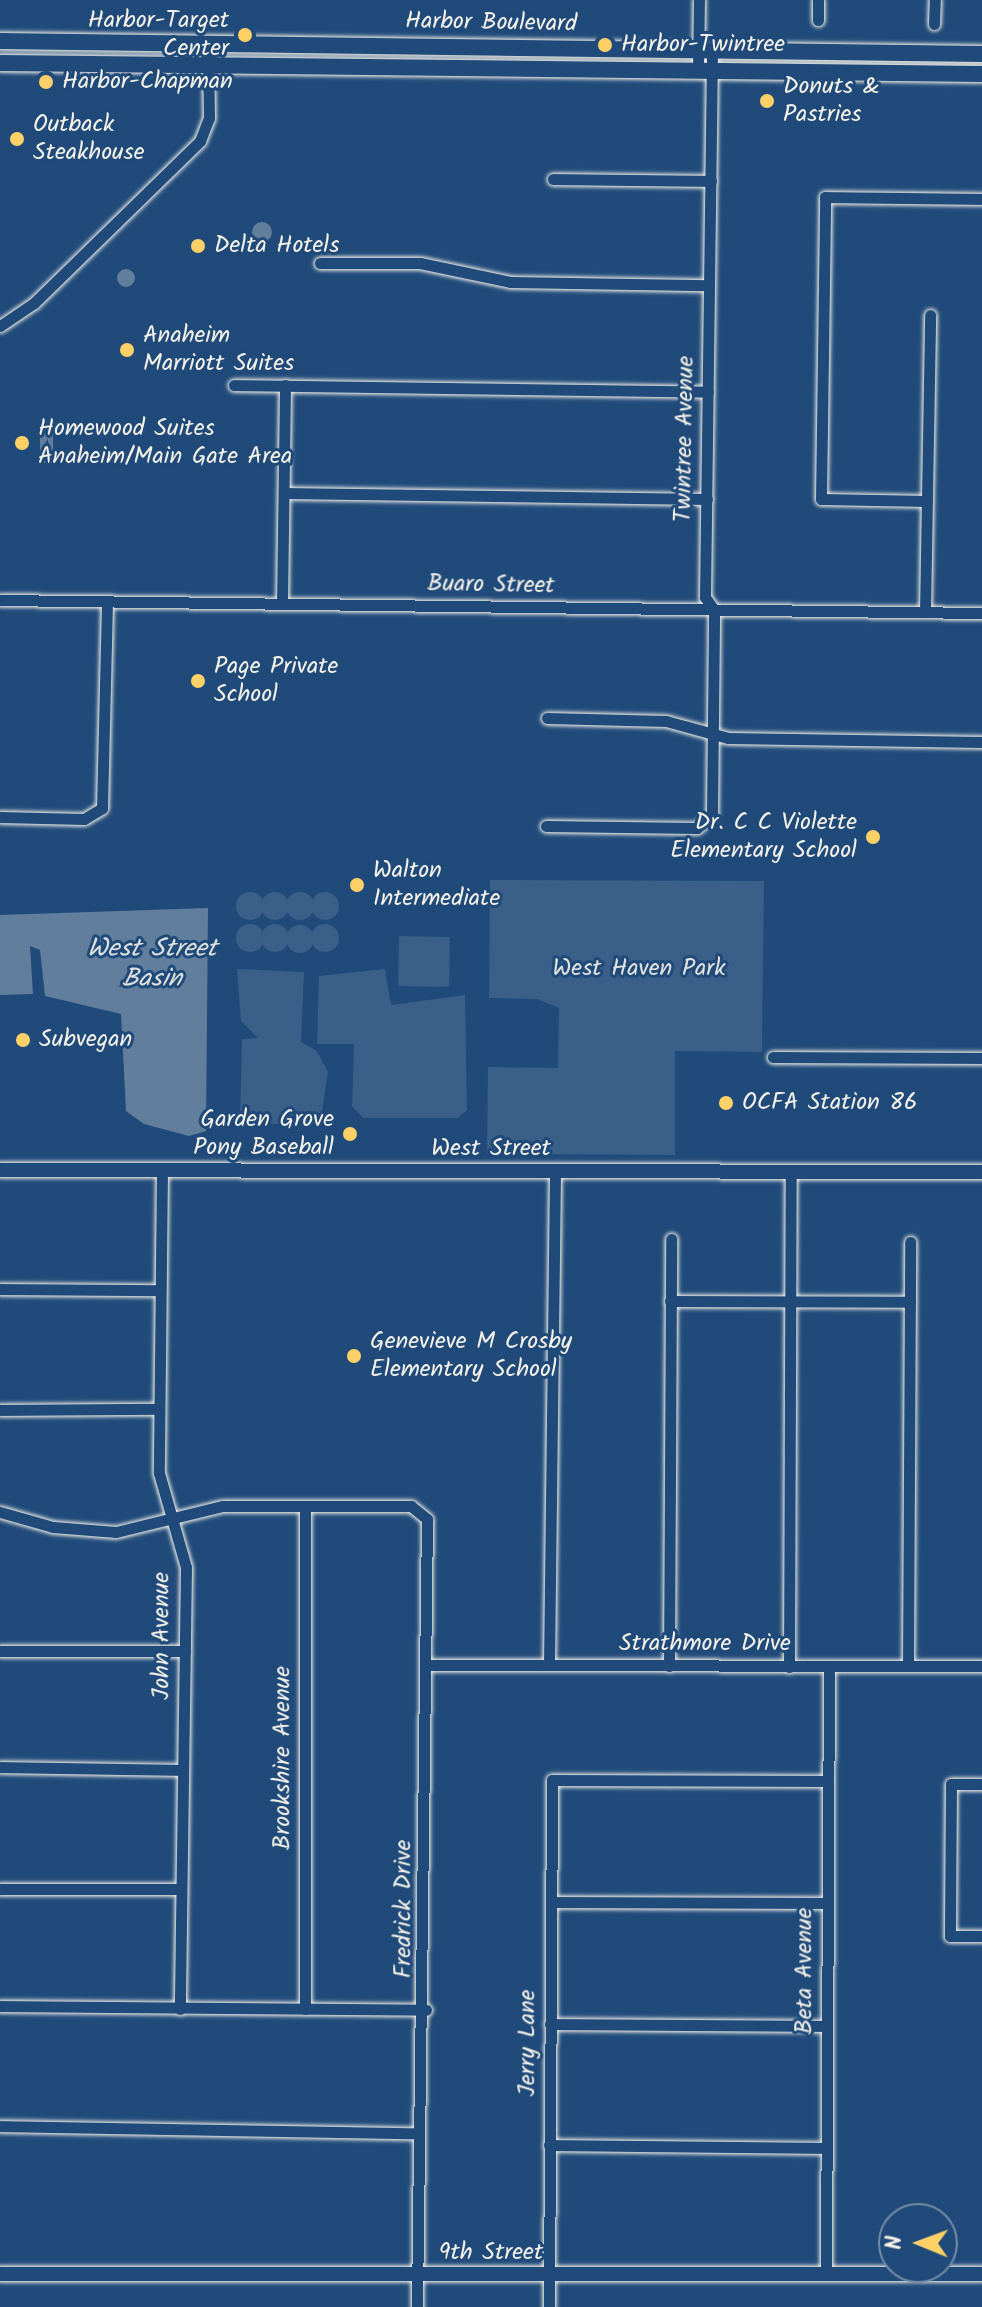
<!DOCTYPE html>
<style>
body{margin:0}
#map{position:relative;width:982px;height:2307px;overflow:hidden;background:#1f4a7a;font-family:Kalam,sans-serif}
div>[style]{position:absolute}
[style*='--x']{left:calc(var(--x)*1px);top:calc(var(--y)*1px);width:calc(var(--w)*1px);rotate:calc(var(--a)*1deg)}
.green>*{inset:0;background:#3a5f88;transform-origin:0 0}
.round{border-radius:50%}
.water>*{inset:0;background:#627e9d;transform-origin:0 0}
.roads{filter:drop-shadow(0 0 2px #f4f1e8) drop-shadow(0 0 2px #f4f1e8)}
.minor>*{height:11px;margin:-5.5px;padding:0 5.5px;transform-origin:5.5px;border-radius:5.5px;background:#1f4a7a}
.tertiary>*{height:14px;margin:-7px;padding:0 7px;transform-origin:7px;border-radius:7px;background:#1f4a7a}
.secondary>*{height:14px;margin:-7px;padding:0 7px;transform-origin:7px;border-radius:7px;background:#1f4a7a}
.primary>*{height:16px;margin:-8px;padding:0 8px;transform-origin:8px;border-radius:8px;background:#1f4a7a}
.dots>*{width:22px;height:22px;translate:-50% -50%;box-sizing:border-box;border:4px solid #1f4a7a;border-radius:50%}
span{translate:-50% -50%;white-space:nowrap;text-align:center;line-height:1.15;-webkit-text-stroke:6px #1f4a7a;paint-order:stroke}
.poi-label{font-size:24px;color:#f4f1e8}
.right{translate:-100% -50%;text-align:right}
.left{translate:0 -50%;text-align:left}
.street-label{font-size:24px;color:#f4f1e8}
.park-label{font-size:24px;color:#e1e2de}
.water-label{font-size:26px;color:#dee0dd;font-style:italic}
.north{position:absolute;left:878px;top:2203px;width:80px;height:80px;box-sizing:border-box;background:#1f4a7a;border:2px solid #748da6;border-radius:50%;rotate:271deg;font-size:22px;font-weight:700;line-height:32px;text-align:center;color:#f4f1e8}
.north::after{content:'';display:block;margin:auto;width:28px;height:36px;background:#ffd166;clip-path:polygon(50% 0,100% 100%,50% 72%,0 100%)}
</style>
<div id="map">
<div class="green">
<div style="clip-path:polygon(490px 880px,764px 881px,762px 1052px,675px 1051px,675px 1155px,487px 1154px,488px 1067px,558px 1068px,559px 1008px,537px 999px,489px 998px)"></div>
<div class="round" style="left:236px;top:892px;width:28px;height:28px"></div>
<div class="round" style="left:311px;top:892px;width:28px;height:28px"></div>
<div class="round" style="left:261px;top:892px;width:28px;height:28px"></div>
<div class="round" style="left:286px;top:892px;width:28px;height:28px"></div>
<div class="round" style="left:261px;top:924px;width:28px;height:28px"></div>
<div class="round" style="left:311px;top:924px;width:28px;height:28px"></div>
<div class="round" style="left:236px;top:924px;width:28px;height:28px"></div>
<div class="round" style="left:286px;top:925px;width:28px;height:28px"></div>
<div style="left:399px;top:936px;width:51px;height:50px;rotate:1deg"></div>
<div style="clip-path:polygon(237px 969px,304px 972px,301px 1042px,317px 1051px,328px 1072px,320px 1124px,248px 1124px,240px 1117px,242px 1039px,258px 1038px,241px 1021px)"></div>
<div style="clip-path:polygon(385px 969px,391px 1005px,465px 995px,467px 1110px,458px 1118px,363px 1118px,352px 1106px,354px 1044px,317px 1044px,319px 976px)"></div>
</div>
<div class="water">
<div class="round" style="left:252px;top:222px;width:20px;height:20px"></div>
<div class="round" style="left:117px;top:269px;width:18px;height:18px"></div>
<div style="left:40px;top:433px;width:13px;height:30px"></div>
<div style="clip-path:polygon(208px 908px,206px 1131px,189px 1136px,144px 1124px,126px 1111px,121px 1014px,45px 996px,40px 950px,30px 946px,33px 994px,0 995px,0 915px)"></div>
</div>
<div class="roads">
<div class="minor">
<div style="--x:818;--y:20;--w:20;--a:-90"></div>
<div style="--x:934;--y:24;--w:24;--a:-88"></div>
<div style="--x:698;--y:71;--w:71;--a:-89.2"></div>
<div style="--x:553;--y:179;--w:158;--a:0.7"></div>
<div style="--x:320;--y:263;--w:100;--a:0"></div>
<div style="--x:420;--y:263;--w:92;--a:11.9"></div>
<div style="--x:510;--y:282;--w:199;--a:0.9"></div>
<div style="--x:0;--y:326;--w:41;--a:-34.1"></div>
<div style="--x:34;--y:303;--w:232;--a:-44.3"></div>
<div style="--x:200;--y:141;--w:25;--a:-69"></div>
<div style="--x:209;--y:118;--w:74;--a:-90.8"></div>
<div style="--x:234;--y:385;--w:474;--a:0.8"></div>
<div style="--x:284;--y:493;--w:423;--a:0.8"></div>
<div style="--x:927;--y:501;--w:106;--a:-178.9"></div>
<div style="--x:821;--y:499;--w:302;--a:-89.2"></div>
<div style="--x:825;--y:197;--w:157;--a:0.7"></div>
<div style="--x:0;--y:600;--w:982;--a:0.76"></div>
<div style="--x:282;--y:604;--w:219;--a:-89.2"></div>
<div style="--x:925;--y:612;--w:297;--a:-89"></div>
<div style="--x:547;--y:718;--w:119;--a:1.4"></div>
<div style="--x:666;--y:721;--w:64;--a:15.3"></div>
<div style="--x:728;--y:738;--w:254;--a:0.9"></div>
<div style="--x:0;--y:817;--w:84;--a:1.4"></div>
<div style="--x:84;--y:819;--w:21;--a:-31"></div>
<div style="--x:102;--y:808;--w:206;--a:-88.6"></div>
<div style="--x:546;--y:826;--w:151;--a:0.8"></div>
<div style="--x:697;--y:828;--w:21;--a:-43"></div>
<div style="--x:712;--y:814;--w:204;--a:-89.4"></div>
<div style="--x:714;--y:610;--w:16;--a:-125"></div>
<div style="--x:705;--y:597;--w:545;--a:-89.26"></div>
<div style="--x:773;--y:1057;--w:209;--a:0.3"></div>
<div style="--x:162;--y:1170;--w:303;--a:90.6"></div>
<div style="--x:159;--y:1473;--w:98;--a:74"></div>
<div style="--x:186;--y:1567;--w:442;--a:90.8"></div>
<div style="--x:0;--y:1289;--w:159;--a:0.4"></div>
<div style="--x:670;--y:1301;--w:240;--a:0.2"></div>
<div style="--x:0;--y:1410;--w:157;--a:-0.4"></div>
<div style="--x:0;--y:1512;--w:55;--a:15.8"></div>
<div style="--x:53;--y:1527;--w:63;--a:4.5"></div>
<div style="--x:116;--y:1532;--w:110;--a:-13.7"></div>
<div style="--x:223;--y:1506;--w:188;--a:0"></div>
<div style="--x:411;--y:1506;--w:21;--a:39"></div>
<div style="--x:427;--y:1519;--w:788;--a:90.73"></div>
<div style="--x:0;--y:1651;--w:185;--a:0"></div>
<div style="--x:428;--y:1665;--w:554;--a:0.1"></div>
<div style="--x:549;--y:1665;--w:493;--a:-89.3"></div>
<div style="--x:669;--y:1666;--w:427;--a:-89.7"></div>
<div style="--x:908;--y:1666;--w:424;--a:-89.7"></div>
<div style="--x:789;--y:1667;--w:495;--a:-89.8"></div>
<div style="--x:0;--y:1767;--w:182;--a:0.9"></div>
<div style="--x:982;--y:1784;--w:31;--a:180"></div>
<div style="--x:951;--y:1784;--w:152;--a:90.4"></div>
<div style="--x:950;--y:1936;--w:32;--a:0"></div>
<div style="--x:0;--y:1889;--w:180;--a:0"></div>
<div style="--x:551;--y:1902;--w:276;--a:0.2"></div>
<div style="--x:0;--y:2006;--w:426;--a:0.5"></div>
<div style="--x:305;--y:2009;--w:503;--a:-90"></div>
<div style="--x:550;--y:2024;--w:276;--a:0.4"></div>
<div style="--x:0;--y:2126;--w:418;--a:1"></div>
<div style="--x:549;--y:2145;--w:277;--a:0.6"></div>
<div style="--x:826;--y:2275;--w:608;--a:-89.72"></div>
<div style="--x:549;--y:2307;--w:527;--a:-89.67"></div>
<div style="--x:552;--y:1780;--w:276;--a:0.2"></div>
</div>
<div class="tertiary">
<div style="--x:0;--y:2274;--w:982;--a:0"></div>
</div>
<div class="secondary">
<div style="--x:0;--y:1170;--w:982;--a:0.12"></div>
</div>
<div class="primary">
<div style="--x:0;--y:41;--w:982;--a:0.76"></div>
<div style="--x:0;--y:63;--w:982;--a:0.64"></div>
</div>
</div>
<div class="dots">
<div style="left:245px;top:35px;background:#ffd166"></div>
<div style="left:605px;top:45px;background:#ffd166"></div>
<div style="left:46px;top:82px;background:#ffd166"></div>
<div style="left:767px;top:101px;background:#ffd166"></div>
<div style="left:17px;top:139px;background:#ffd166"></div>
<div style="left:198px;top:246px;background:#ffd166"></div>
<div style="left:127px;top:350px;background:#ffd166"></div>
<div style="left:22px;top:443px;background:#ffd166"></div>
<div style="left:198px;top:681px;background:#ffd166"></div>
<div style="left:873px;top:837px;background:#ffd166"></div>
<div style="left:357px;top:885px;background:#ffd166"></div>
<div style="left:23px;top:1040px;background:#ffd166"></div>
<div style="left:726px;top:1103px;background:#ffd166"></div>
<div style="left:350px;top:1134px;background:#ffd166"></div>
<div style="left:354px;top:1356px;background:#ffd166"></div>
</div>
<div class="poi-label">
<span class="right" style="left:229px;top:35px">Harbor-Target<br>Center</span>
<span class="left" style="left:621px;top:45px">Harbor-Twintree</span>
<span class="left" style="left:62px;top:82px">Harbor-Chapman</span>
<span class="left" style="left:783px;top:101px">Donuts &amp;<br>Pastries</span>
<span class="left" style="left:33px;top:139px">Outback<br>Steakhouse</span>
<span class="left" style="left:214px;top:246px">Delta Hotels</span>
<span class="left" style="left:143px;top:350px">Anaheim<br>Marriott Suites</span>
<span class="left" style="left:38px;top:443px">Homewood Suites<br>Anaheim/Main Gate Area</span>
<span class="left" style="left:214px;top:681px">Page Private<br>School</span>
<span class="right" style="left:857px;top:837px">Dr. C C Violette<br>Elementary School</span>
<span class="left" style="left:373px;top:885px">Walton<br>Intermediate</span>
<span class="left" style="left:39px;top:1040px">Subvegan</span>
<span class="left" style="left:742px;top:1103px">OCFA Station 86</span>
<span class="right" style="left:334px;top:1134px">Garden Grove<br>Pony Baseball</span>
<span class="left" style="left:370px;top:1356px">Genevieve M Crosby<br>Elementary School</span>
</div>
<div class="street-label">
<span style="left:491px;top:23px;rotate:1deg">Harbor Boulevard</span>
<span style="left:685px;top:439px;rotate:-89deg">Twintree Avenue</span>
<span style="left:491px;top:585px;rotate:1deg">Buaro Street</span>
<span style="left:491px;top:1149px">West Street</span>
<span style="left:162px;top:1636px;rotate:-90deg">John Avenue</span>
<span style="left:705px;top:1644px">Strathmore Drive</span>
<span style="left:283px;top:1758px;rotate:-90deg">Brookshire Avenue</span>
<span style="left:404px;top:1909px;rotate:-90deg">Fredrick Drive</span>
<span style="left:805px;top:1971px;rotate:-90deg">Beta Avenue</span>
<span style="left:528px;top:2043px;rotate:-90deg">Jerry Lane</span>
<span style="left:491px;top:2253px">9th Street</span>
</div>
<div class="park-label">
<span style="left:639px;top:969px">West Haven Park</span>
</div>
<div class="water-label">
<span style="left:152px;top:965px">West Street<br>Basin</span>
</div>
<div class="north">N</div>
</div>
